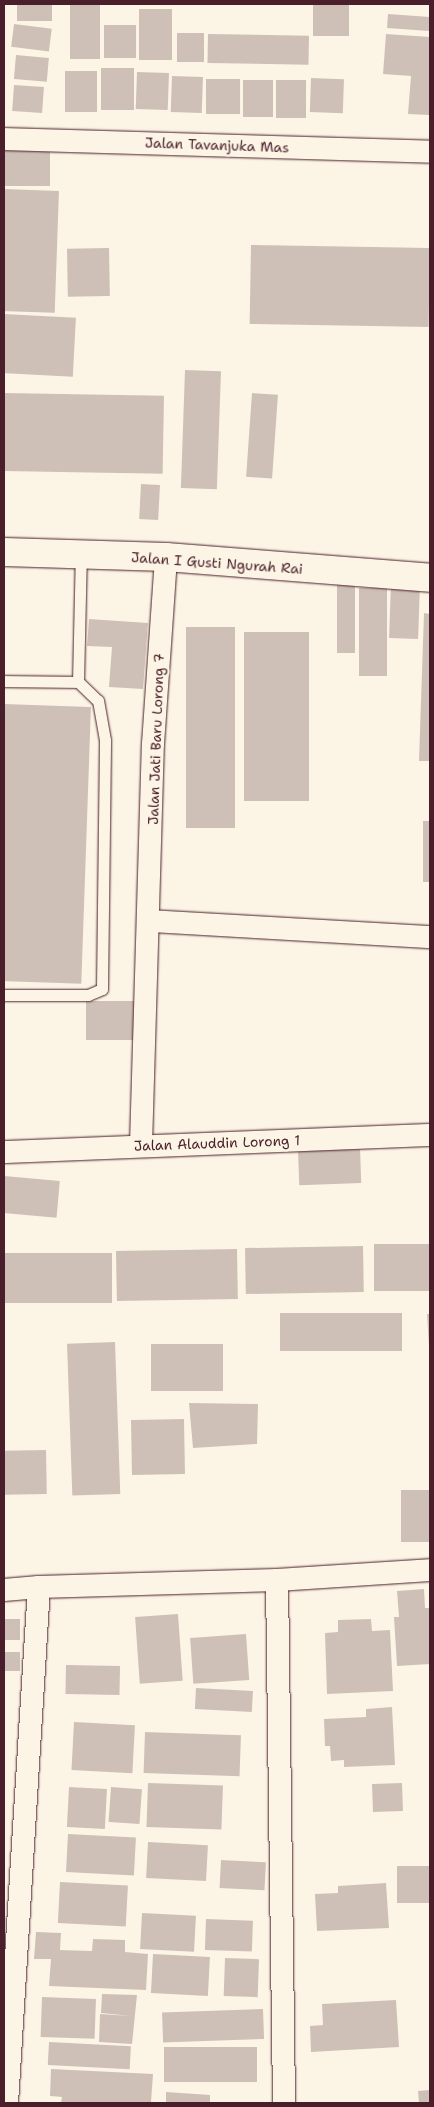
<!DOCTYPE html>
<style>
body{margin:0}
#map{position:relative;width:434px;height:2107px;overflow:hidden;background:#fcf5e5;font-family:"Shantell Sans",sans-serif}
div>[style]{position:absolute}
[style*='--x']{left:calc(var(--x)*1px);top:calc(var(--y)*1px);width:calc(var(--w)*1px);rotate:calc(var(--a)*1deg)}
.building>*{inset:0;background:#cfc0b7;transform-origin:0 0}
.roads{filter:drop-shadow(0 0 1px #4a1f2b) drop-shadow(0 0 1px #4a1f2b)}
.service>*{height:11px;margin:-5.5px;padding:0 5.5px;transform-origin:5.5px;border-radius:5.5px;background:#fcf5e5}
.minor>*{height:22px;margin:-11px;padding:0 11px;transform-origin:11px;border-radius:11px;background:#fcf5e5}
.secondary>*{height:28px;margin:-14px;padding:0 14px;transform-origin:14px;border-radius:14px;background:#fcf5e5}
span{translate:-50% -50%;white-space:nowrap;text-align:center;line-height:1.15;-webkit-text-stroke:4.5px #fcf5e5;paint-order:stroke}
.street-label{font-size:14px;color:#4a1f2b}
.frame{position:absolute;inset:0;border:5px solid #4a1f2b;pointer-events:none}
</style>
<div id="map">
<div class="building">
<div style="left:17px;top:4px;width:35px;height:17px"></div>
<div style="left:70px;top:4px;width:30px;height:55px"></div>
<div style="left:313px;top:4px;width:36px;height:32px"></div>
<div style="left:172px;top:9px;width:51px;height:33px;rotate:90deg"></div>
<div style="left:388px;top:14px;width:42px;height:14px;rotate:4deg"></div>
<div style="left:14px;top:24px;width:38px;height:23px;rotate:7deg"></div>
<div style="left:136px;top:25px;width:33px;height:32px;rotate:90deg"></div>
<div style="left:177px;top:33px;width:27px;height:29px"></div>
<div style="left:208px;top:34px;width:101px;height:29px;rotate:1deg"></div>
<div style="clip-path:polygon(386px 34px,430px 37px,430px 115px,408px 114px,411px 76px,383px 74px)"></div>
<div style="left:16px;top:55px;width:33px;height:24px;rotate:5deg"></div>
<div style="left:101px;top:68px;width:33px;height:42px"></div>
<div style="left:65px;top:71px;width:32px;height:41px"></div>
<div style="left:137px;top:72px;width:32px;height:37px;rotate:2deg"></div>
<div style="left:172px;top:76px;width:31px;height:36px;rotate:2deg"></div>
<div style="left:311px;top:78px;width:33px;height:34px;rotate:2deg"></div>
<div style="left:206px;top:79px;width:34px;height:35px"></div>
<div style="left:243px;top:80px;width:30px;height:37px"></div>
<div style="left:276px;top:80px;width:30px;height:38px"></div>
<div style="left:14px;top:85px;width:30px;height:26px;rotate:4deg"></div>
<div style="left:4px;top:149px;width:46px;height:37px"></div>
<div style="left:4px;top:189px;width:55px;height:122px;rotate:2deg"></div>
<div style="left:251px;top:245px;width:179px;height:79px;rotate:1deg"></div>
<div style="left:109px;top:248px;width:48px;height:42px;rotate:89deg"></div>
<div style="left:4px;top:314px;width:72px;height:59px;rotate:3deg"></div>
<div style="left:185px;top:370px;width:36px;height:118px;rotate:2deg"></div>
<div style="left:4px;top:393px;width:160px;height:78px;rotate:1deg"></div>
<div style="left:252px;top:393px;width:26px;height:84px;rotate:4deg"></div>
<div style="left:141px;top:484px;width:19px;height:35px;rotate:3deg"></div>
<div style="left:391px;top:583px;width:29px;height:55px;rotate:2deg"></div>
<div style="left:337px;top:584px;width:18px;height:69px"></div>
<div style="left:359px;top:588px;width:28px;height:88px"></div>
<div style="clip-path:polygon(424px 613px,430px 614px,430px 761px,419px 761px)"></div>
<div style="clip-path:polygon(89px 619px,148px 623px,143px 689px,109px 687px,112px 647px,87px 646px)"></div>
<div style="left:186px;top:627px;width:49px;height:201px"></div>
<div style="left:244px;top:632px;width:65px;height:169px"></div>
<div style="left:4px;top:704px;width:87px;height:277px;rotate:2deg"></div>
<div style="left:423px;top:821px;width:7px;height:61px"></div>
<div style="left:86px;top:1001px;width:48px;height:39px"></div>
<div style="left:360px;top:1148px;width:35px;height:62px;rotate:88deg"></div>
<div style="left:4px;top:1176px;width:56px;height:37px;rotate:5deg"></div>
<div style="left:430px;top:1244px;width:47px;height:56px;rotate:90deg"></div>
<div style="left:363px;top:1246px;width:46px;height:118px;rotate:89deg"></div>
<div style="left:237px;top:1249px;width:50px;height:121px;rotate:89deg"></div>
<div style="left:4px;top:1253px;width:108px;height:50px"></div>
<div style="left:402px;top:1313px;width:38px;height:122px;rotate:90deg"></div>
<div style="clip-path:polygon(427px 1314px,430px 1314px,430px 1346px,429px 1346px)"></div>
<div style="left:115px;top:1342px;width:152px;height:48px;rotate:88deg"></div>
<div style="left:223px;top:1344px;width:47px;height:72px;rotate:90deg"></div>
<div style="clip-path:polygon(189px 1403px,258px 1404px,257px 1444px,193px 1448px)"></div>
<div style="left:184px;top:1419px;width:55px;height:53px;rotate:89deg"></div>
<div style="left:46px;top:1450px;width:44px;height:42px;rotate:89deg"></div>
<div style="left:430px;top:1490px;width:52px;height:29px;rotate:90deg"></div>
<div style="clip-path:polygon(424px 1589px,425px 1608px,430px 1608px,430px 1664px,397px 1666px,394px 1617px,399px 1617px,397px 1591px)"></div>
<div style="left:178px;top:1614px;width:67px;height:43px;rotate:86deg"></div>
<div style="left:4px;top:1619px;width:16px;height:21px"></div>
<div style="clip-path:polygon(371px 1619px,372px 1631px,390px 1630px,393px 1691px,327px 1694px,325px 1633px,338px 1632px,338px 1620px)"></div>
<div style="left:246px;top:1634px;width:46px;height:56px;rotate:86deg"></div>
<div style="left:4px;top:1652px;width:16px;height:19px"></div>
<div style="left:66px;top:1665px;width:54px;height:29px;rotate:1deg"></div>
<div style="left:196px;top:1688px;width:57px;height:21px;rotate:3deg"></div>
<div style="clip-path:polygon(392px 1707px,395px 1765px,344px 1767px,344px 1760px,331px 1761px,330px 1746px,325px 1746px,324px 1719px,366px 1717px,366px 1709px)"></div>
<div style="left:74px;top:1722px;width:61px;height:48px;rotate:3deg"></div>
<div style="left:145px;top:1732px;width:96px;height:41px;rotate:2deg"></div>
<div style="left:148px;top:1783px;width:75px;height:44px;rotate:2deg"></div>
<div style="left:402px;top:1783px;width:28px;height:30px;rotate:88deg"></div>
<div style="left:69px;top:1787px;width:38px;height:40px;rotate:3deg"></div>
<div style="left:111px;top:1787px;width:31px;height:35px;rotate:4deg"></div>
<div style="left:68px;top:1834px;width:68px;height:38px;rotate:3deg"></div>
<div style="left:148px;top:1842px;width:60px;height:36px;rotate:3deg"></div>
<div style="left:221px;top:1860px;width:45px;height:28px;rotate:3deg"></div>
<div style="left:430px;top:1866px;width:37px;height:33px;rotate:90deg"></div>
<div style="left:60px;top:1882px;width:68px;height:41px;rotate:3deg"></div>
<div style="clip-path:polygon(386px 1883px,389px 1928px,317px 1931px,315px 1894px,338px 1893px,338px 1886px)"></div>
<div style="left:142px;top:1913px;width:54px;height:36px;rotate:3deg"></div>
<div style="left:206px;top:1919px;width:47px;height:31px;rotate:2deg"></div>
<div style="clip-path:polygon(36px 1932px,61px 1933px,60px 1950px,92px 1951px,93px 1939px,125px 1940px,125px 1952px,148px 1954px,146px 1990px,49px 1986px,51px 1959px,34px 1959px)"></div>
<div style="left:153px;top:1954px;width:57px;height:39px;rotate:3deg"></div>
<div style="left:225px;top:1958px;width:34px;height:38px;rotate:2deg"></div>
<div style="clip-path:polygon(102px 1994px,137px 1995px,132px 2044px,99px 2042px,100px 2014px,131px 2016px,101px 2013px)"></div>
<div style="left:42px;top:1997px;width:54px;height:40px;rotate:2deg"></div>
<div style="clip-path:polygon(396px 2000px,399px 2047px,311px 2052px,310px 2026px,323px 2025px,322px 2004px)"></div>
<div style="left:263px;top:2009px;width:30px;height:101px;rotate:88deg"></div>
<div style="left:49px;top:2042px;width:82px;height:23px;rotate:3deg"></div>
<div style="left:164px;top:2047px;width:93px;height:35px"></div>
<div style="clip-path:polygon(51px 2069px,153px 2074px,151px 2102px,61px 2103px,62px 2097px,50px 2096px)"></div>
<div style="clip-path:polygon(430px 2090px,430px 2103px,419px 2103px,418px 2091px)"></div>
<div style="clip-path:polygon(166px 2092px,210px 2095px,210px 2103px,166px 2103px)"></div>
</div>
<div class="roads">
<div class="service">
<div style="--x:4;--y:681;--w:74;--a:0.8"></div>
<div style="--x:4;--y:995;--w:84;--a:0"></div>
<div style="--x:88;--y:995;--w:15;--a:-23"></div>
<div style="--x:102;--y:989;--w:249;--a:-89.3"></div>
<div style="--x:105;--y:740;--w:40;--a:-100"></div>
<div style="--x:98;--y:701;--w:28;--a:-136"></div>
<div style="--x:78;--y:682;--w:128;--a:-88.7"></div>
</div>
<div class="minor">
<div style="--x:4;--y:139;--w:426;--a:1.7"></div>
<div style="--x:150;--y:921;--w:280;--a:3.3"></div>
<div style="--x:141;--y:1145;--w:401;--a:-88.3"></div>
<div style="--x:153;--y:744;--w:187;--a:-86"></div>
<div style="--x:4;--y:1152;--w:426;--a:-2.3"></div>
<div style="--x:277;--y:1580;--w:153;--a:-3.7"></div>
<div style="--x:39;--y:1587;--w:238;--a:-1.7"></div>
<div style="--x:277;--y:1580;--w:523;--a:89.23"></div>
<div style="--x:4;--y:1590;--w:35;--a:-5"></div>
<div style="--x:39;--y:1587;--w:517;--a:93.55"></div>
</div>
<div class="secondary">
<div style="--x:4;--y:552;--w:162;--a:1.8"></div>
<div style="--x:166;--y:557;--w:265;--a:4.5"></div>
</div>
</div>
<div class="street-label">
<span style="left:217px;top:145px;rotate:2deg">Jalan Tavanjuka Mas</span>
<span style="left:217px;top:563px;rotate:4deg">Jalan I Gusti Ngurah Rai</span>
<span style="left:156px;top:739px;rotate:-88deg">Jalan Jati Baru Lorong 7</span>
<span style="left:217px;top:1143px;rotate:-2deg">Jalan Alauddin Lorong 1</span>
</div>
<div class="frame"></div>
</div>
